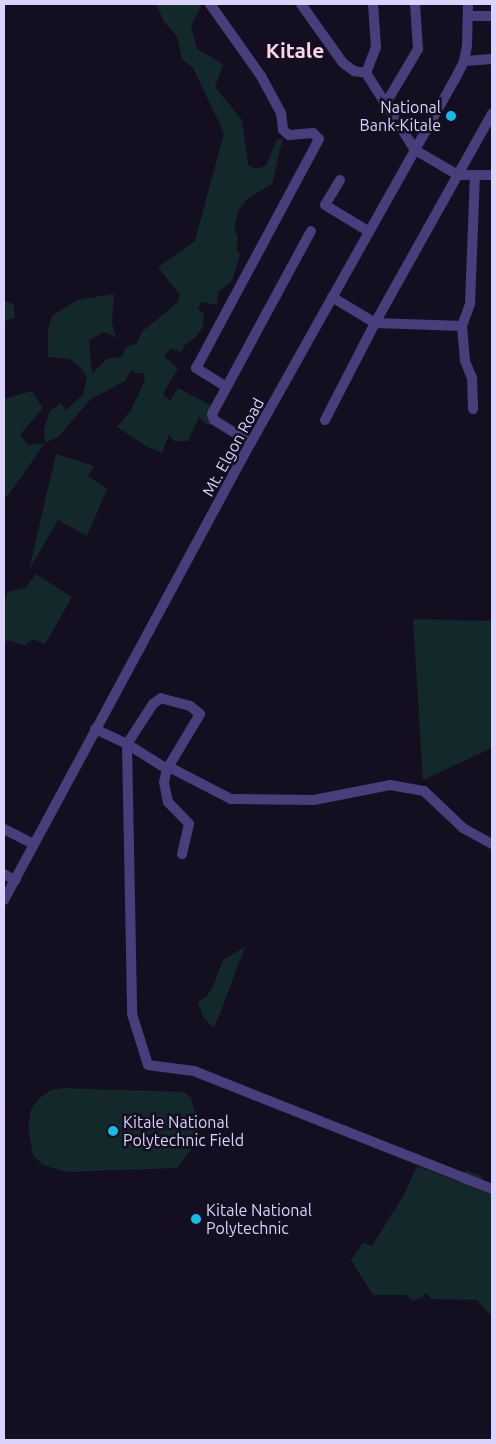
<!DOCTYPE html>
<style>
body{margin:0}
#map{position:relative;width:496px;height:1444px;overflow:hidden;background:#140f20;font-family:Ubuntu,sans-serif}
div>[style]{position:absolute}
[style*='--x']{left:calc(var(--x)*1px);top:calc(var(--y)*1px);width:calc(var(--w)*1px);rotate:calc(var(--a)*1deg)}
.green>*{inset:0;background:#13282a}
.minor>*{height:10px;margin:-5px;padding:0 5px;transform-origin:5px;border-radius:5px;background:#473e7b}
.dots>*{width:14px;height:14px;translate:-50% -50%;box-sizing:border-box;border:2px solid #140f20;border-radius:50%}
span{translate:-50% -50%;white-space:nowrap;text-align:center;line-height:1.15;-webkit-text-stroke:5px #140f20;paint-order:stroke}
.poi-label{font-size:16px;color:#dbd3fb}
.right{translate:-100% -50%;text-align:right}
.left{translate:0 -50%;text-align:left}
.street-label{font-size:16px;color:#dbd3fb}
.district-label{font-size:21px;color:#fbd4e9;font-weight:700}
.frame{position:absolute;inset:0;border:5px solid #dbd3fb;pointer-events:none}
</style>
<div id="map">
<div class="green">
<div style="clip-path:polygon(151px 4px,202px 4px,191px 26px,197px 49px,223px 64px,215px 87px,242px 120px,248px 165px,255px 169px,266px 166px,277px 139px,283px 138px,272px 184px,247px 199px,239px 210px,234px 227px,238px 239px,236px 249px,240px 255px,232px 281px,218px 292px,217px 305px,201px 302px,198px 309px,204px 314px,203px 327px,195px 338px,185px 345px,181px 352px,171px 348px,164px 357px,178px 368px,163px 394px,170px 401px,178px 388px,212px 406px,213px 423px,208px 425px,199px 417px,188px 441px,174px 441px,169px 434px,162px 453px,144px 445px,117px 427px,131px 410px,145px 380px,143px 373px,135px 373px,132px 369px,125px 381px,91px 399px,58px 437px,45px 443px,7px 497px,4px 495px,4px 399px,32px 391px,43px 408px,20px 435px,28px 445px,45px 443px,44px 429px,50px 411px,60px 403px,66px 410px,83px 395px,87px 377px,80px 367px,70px 359px,48px 357px,48px 330px,52px 316px,77px 300px,114px 294px,112px 323px,116px 337px,104px 332px,89px 340px,92px 373px,108px 358px,121px 357px,127px 346px,136px 344px,143px 331px,178px 302px,180px 295px,158px 267px,195px 241px,224px 133px,193px 68px,182px 59px,177px 36px,164px 22px,157px 6px)"></div>
<div style="clip-path:polygon(4px 300px,14px 305px,15px 318px,4px 321px)"></div>
<div style="clip-path:polygon(56px 454px,94px 466px,88px 476px,107px 489px,87px 536px,58px 520px,29px 570px)"></div>
<div style="clip-path:polygon(36px 574px,72px 597px,45px 644px,33px 639px,25px 645px,7px 640px,4px 646px,4px 607px,7px 592px,25px 588px)"></div>
<div style="clip-path:polygon(413px 619px,492px 621px,492px 748px,423px 780px)"></div>
<div style="clip-path:polygon(245px 947px,219px 1016px,214px 1028px,203px 1017px,198px 1002px,206px 997px,214px 984px,223px 960px)"></div>
<div style="clip-path:polygon(63px 1088px,184px 1092px,191px 1098px,197px 1121px,198px 1134px,195px 1145px,177px 1168px,66px 1172px,43px 1165px,33px 1155px,28px 1128px,31px 1110px,38px 1099px,51px 1090px)"></div>
<div style="clip-path:polygon(417px 1166px,460px 1182px,466px 1170px,483px 1177px,477px 1188px,492px 1195px,492px 1317px,477px 1300px,432px 1299px,425px 1293px,422px 1298px,412px 1301px,407px 1295px,373px 1295px,351px 1260px,363px 1243px,372px 1246px,404px 1195px)"></div>
</div>
<div class="minor">
<div style="--x:210;--y:4;--w:88;--a:54.7"></div>
<div style="--x:261;--y:76;--w:42;--a:61.6"></div>
<div style="--x:281;--y:113;--w:17;--a:83"></div>
<div style="--x:283;--y:130;--w:8;--a:40"></div>
<div style="--x:289;--y:135;--w:24;--a:-5"></div>
<div style="--x:313;--y:133;--w:8;--a:45"></div>
<div style="--x:319;--y:139;--w:260;--a:118.2"></div>
<div style="--x:196;--y:368;--w:36;--a:32"></div>
<div style="--x:301;--y:4;--w:72;--a:54.6"></div>
<div style="--x:343;--y:63;--w:14;--a:36"></div>
<div style="--x:354;--y:71;--w:12;--a:9"></div>
<div style="--x:470;--y:16;--w:22;--a:0"></div>
<div style="--x:464;--y:61;--w:28;--a:-4"></div>
<div style="--x:366;--y:73;--w:91;--a:57.5"></div>
<div style="--x:415;--y:150;--w:50;--a:30.2"></div>
<div style="--x:458;--y:175;--w:34;--a:0"></div>
<div style="--x:366;--y:73;--w:28;--a:-69"></div>
<div style="--x:376;--y:47;--w:43;--a:-94"></div>
<div style="--x:386;--y:103;--w:63;--a:-59.3"></div>
<div style="--x:418;--y:49;--w:45;--a:-93.8"></div>
<div style="--x:340;--y:180;--w:29;--a:121"></div>
<div style="--x:325;--y:205;--w:50;--a:31.2"></div>
<div style="--x:332;--y:297;--w:50;--a:31.2"></div>
<div style="--x:375;--y:323;--w:240;--a:-60.8"></div>
<div style="--x:462;--y:326;--w:35;--a:85"></div>
<div style="--x:465;--y:361;--w:18;--a:68"></div>
<div style="--x:472;--y:378;--w:31;--a:88"></div>
<div style="--x:325;--y:420;--w:109;--a:-62.7"></div>
<div style="--x:375;--y:323;--w:87;--a:2"></div>
<div style="--x:462;--y:326;--w:23;--a:-70"></div>
<div style="--x:470;--y:304;--w:128;--a:-87.8"></div>
<div style="--x:251;--y:443;--w:44;--a:-148.1"></div>
<div style="--x:214;--y:420;--w:6;--a:-108"></div>
<div style="--x:212;--y:414;--w:208;--a:-61.6"></div>
<div style="--x:95;--y:729;--w:35;--a:25"></div>
<div style="--x:127;--y:744;--w:47;--a:32"></div>
<div style="--x:167;--y:769;--w:13;--a:103"></div>
<div style="--x:164;--y:782;--w:20;--a:79"></div>
<div style="--x:168;--y:802;--w:30;--a:46"></div>
<div style="--x:189;--y:824;--w:31;--a:103"></div>
<div style="--x:169;--y:767;--w:70;--a:27.3"></div>
<div style="--x:231;--y:799;--w:83;--a:0.7"></div>
<div style="--x:314;--y:800;--w:77;--a:-11.2"></div>
<div style="--x:390;--y:785;--w:35;--a:10"></div>
<div style="--x:424;--y:791;--w:54;--a:43.5"></div>
<div style="--x:463;--y:828;--w:33;--a:29"></div>
<div style="--x:167;--y:769;--w:64;--a:-59"></div>
<div style="--x:200;--y:714;--w:13;--a:-141"></div>
<div style="--x:190;--y:706;--w:30;--a:-165"></div>
<div style="--x:161;--y:698;--w:10;--a:143"></div>
<div style="--x:153;--y:704;--w:48;--a:123"></div>
<div style="--x:127;--y:744;--w:270;--a:88.9"></div>
<div style="--x:132;--y:1014;--w:53;--a:72.6"></div>
<div style="--x:148;--y:1065;--w:46;--a:7.4"></div>
<div style="--x:194;--y:1071;--w:321;--a:21.6"></div>
<div style="--x:4;--y:829;--w:33;--a:27"></div>
<div style="--x:4;--y:874;--w:13;--a:29"></div>
<div style="--x:4;--y:900;--w:508;--a:-61.67"></div>
<div style="--x:245;--y:453;--w:427;--a:-60.7"></div>
<div style="--x:454;--y:81;--w:22;--a:-63"></div>
<div style="--x:464;--y:61;--w:16;--a:-79"></div>
<div style="--x:467;--y:45;--w:41;--a:-88.6"></div>
</div>
<div class="dots">
<div style="left:451px;top:116px;background:#15bce5"></div>
<div style="left:113px;top:1131px;background:#15bce5"></div>
<div style="left:196px;top:1219px;background:#15bce5"></div>
</div>
<div class="poi-label">
<span class="right" style="left:441px;top:116px">National<br>Bank-Kitale</span>
<span class="left" style="left:123px;top:1131px">Kitale National<br>Polytechnic Field</span>
<span class="left" style="left:206px;top:1219px">Kitale National<br>Polytechnic</span>
</div>
<div class="street-label">
<span style="left:233px;top:447px;rotate:-61deg">Mt. Elgon Road</span>
</div>
<div class="district-label">
<span style="left:295px;top:50px">Kitale</span>
</div>
<div class="frame"></div>
</div>
